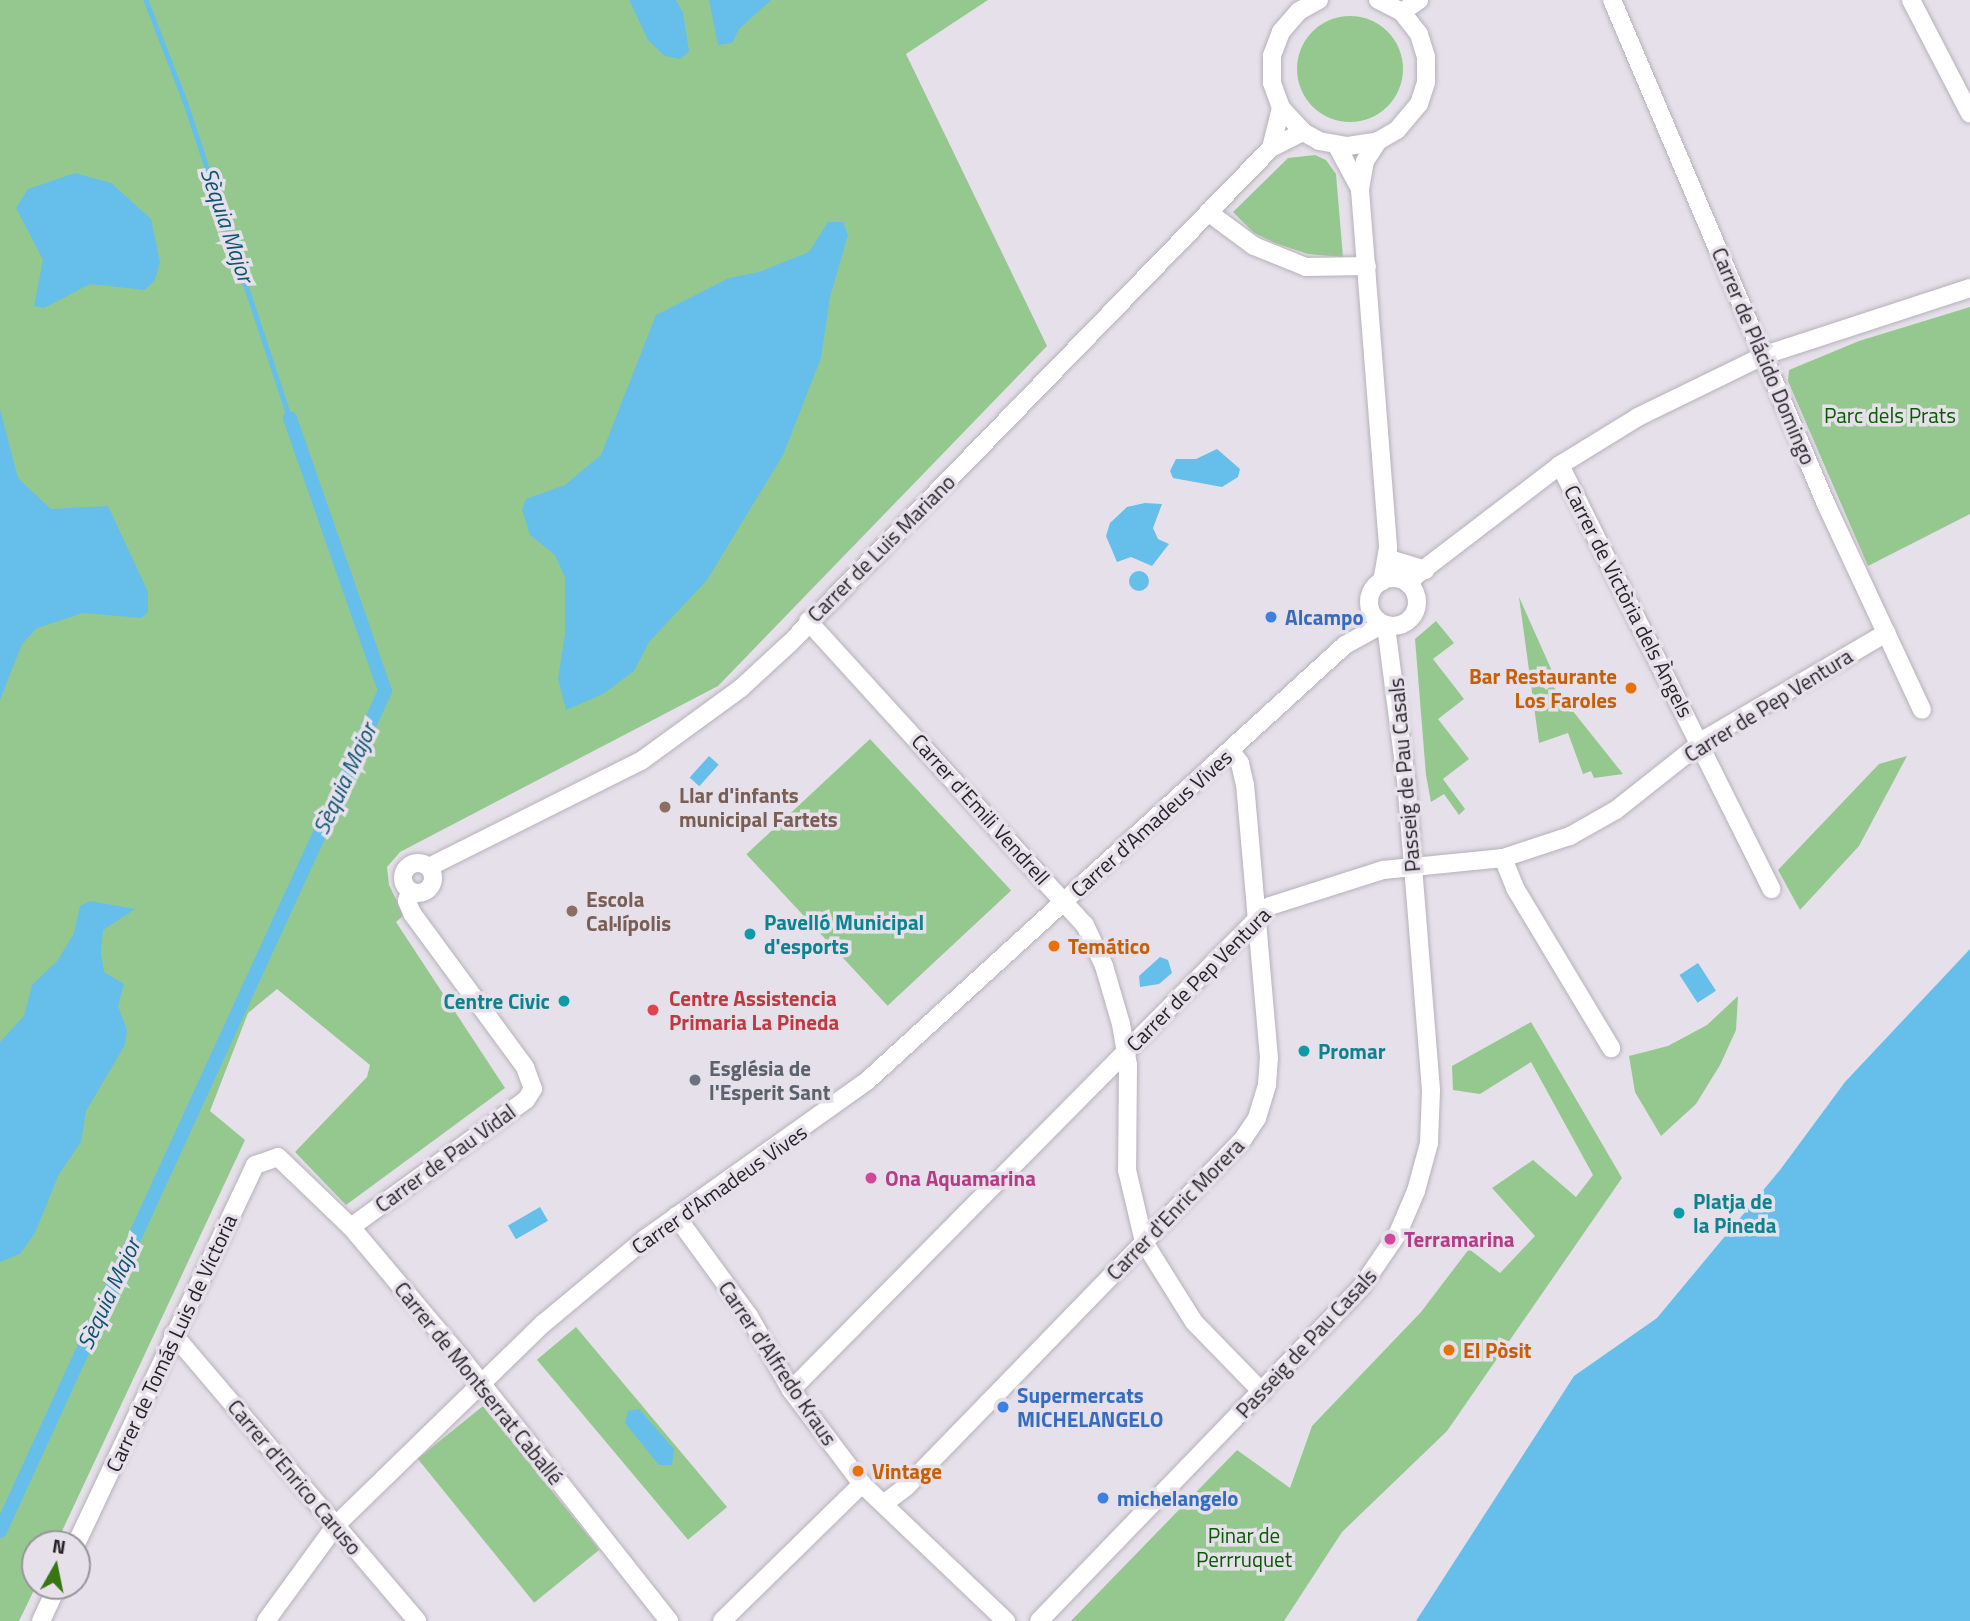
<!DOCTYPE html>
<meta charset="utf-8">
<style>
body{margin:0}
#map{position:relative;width:1970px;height:1621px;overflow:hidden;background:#e6e0ea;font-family:"Titillium Web",sans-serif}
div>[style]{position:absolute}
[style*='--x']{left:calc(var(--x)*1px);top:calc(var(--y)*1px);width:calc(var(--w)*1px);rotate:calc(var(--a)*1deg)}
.green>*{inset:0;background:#95c88f;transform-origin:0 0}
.round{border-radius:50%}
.water>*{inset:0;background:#65bfea;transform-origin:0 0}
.stream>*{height:4.5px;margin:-2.25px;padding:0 2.25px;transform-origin:2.25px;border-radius:2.25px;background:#65bfea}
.canal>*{height:14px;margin:-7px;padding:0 7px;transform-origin:7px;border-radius:7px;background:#65bfea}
.roads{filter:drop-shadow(0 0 2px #b6b0ba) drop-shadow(0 0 2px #b6b0ba)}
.minor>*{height:18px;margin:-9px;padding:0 9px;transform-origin:9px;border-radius:9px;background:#fff}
.minor>.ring{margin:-9px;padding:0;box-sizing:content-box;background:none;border:18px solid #fff;border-radius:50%}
.dots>*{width:19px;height:19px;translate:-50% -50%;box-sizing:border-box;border:4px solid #e6e0ea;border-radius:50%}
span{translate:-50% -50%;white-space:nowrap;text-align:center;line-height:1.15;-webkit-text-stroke:7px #e6e0ea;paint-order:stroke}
.street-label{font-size:21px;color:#262327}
.park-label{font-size:21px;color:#085a01}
.shop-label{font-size:21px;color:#366cbe;font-weight:700}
.left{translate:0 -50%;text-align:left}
.food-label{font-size:21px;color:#c56008;font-weight:700}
.right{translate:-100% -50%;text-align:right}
.education-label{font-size:21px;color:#785e54;font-weight:700}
.culture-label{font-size:21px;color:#0d838f;font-weight:700}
.health-label{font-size:21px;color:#be3a42;font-weight:700}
.worship-label{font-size:21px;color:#5b616d;font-weight:700}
.hotel-label{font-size:21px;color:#b23c85;font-weight:700}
.water-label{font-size:23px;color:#0b5573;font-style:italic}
.north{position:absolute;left:21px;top:1530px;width:70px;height:70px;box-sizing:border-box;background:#e6e0ea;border:2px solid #99949c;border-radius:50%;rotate:9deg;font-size:19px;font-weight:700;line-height:28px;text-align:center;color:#262327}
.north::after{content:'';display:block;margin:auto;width:24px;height:32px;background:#367613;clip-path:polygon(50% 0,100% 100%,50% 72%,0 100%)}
</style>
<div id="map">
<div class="green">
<div style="clip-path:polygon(0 0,988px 0,906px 54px,1047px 346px,718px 686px,400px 852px,387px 867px,389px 885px,404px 915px,396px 922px,505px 1088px,346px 1205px,295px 1152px,367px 1077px,370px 1065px,277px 989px,248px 1013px,210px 1111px,245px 1140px,56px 1544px,35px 1544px,36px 1586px,19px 1621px,0 1621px)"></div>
<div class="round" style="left:1297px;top:16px;width:106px;height:106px"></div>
<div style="clip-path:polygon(1315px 155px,1326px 160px,1336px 174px,1343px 257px,1308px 254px,1275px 243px,1254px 233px,1233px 212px,1288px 158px)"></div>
<div style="clip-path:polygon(1970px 307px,1970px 514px,1868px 566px,1788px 381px,1789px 370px,1859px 341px)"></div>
<div style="clip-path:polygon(1519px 597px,1552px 671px,1539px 681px,1546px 690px,1552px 685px,1623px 774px,1594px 778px,1591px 771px,1583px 774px,1568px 733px,1539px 743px)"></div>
<div style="clip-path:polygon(1436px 621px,1454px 643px,1433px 659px,1464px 699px,1438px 719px,1469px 759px,1443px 779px,1465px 809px,1459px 815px,1444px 794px,1431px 802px,1426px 775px,1415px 639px)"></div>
<div style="left:870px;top:739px;width:207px;height:169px;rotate:47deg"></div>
<div style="clip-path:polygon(1907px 756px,1859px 846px,1800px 910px,1778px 870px,1879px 764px)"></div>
<div style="clip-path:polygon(1738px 996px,1736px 1030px,1720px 1065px,1696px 1104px,1661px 1136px,1635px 1092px,1629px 1056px,1668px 1046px,1707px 1025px)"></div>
<div style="clip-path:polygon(1531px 1022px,1622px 1178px,1447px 1431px,1342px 1532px,1284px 1621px,1071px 1621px,1237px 1450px,1290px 1488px,1312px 1426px,1421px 1312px,1469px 1249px,1500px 1273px,1535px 1236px,1492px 1188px,1533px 1160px,1576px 1197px,1593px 1175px,1531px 1062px,1480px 1094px,1453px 1090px,1452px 1066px)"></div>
<div style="left:576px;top:1327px;width:235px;height:51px;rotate:50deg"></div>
<div style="left:483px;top:1406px;width:185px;height:84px;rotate:51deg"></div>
</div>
<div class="water">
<div style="clip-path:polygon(629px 0,676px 0,683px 13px,689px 51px,680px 59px,665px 56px,648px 40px)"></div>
<div style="clip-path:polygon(709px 0,771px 0,739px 29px,732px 43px,718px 45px)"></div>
<div style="clip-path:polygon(75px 173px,111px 183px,151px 219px,160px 262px,155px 280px,145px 290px,90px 284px,44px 308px,34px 306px,43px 260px,16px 208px,28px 189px)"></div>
<div style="clip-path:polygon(828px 222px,843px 222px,848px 235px,830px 297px,821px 358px,783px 455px,707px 580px,649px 642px,634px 671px,603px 694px,566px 710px,558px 679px,565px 634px,565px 578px,555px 555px,530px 535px,522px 510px,526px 499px,565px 485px,601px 455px,656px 315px,729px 278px,759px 272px,809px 252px)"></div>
<div style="clip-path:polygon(0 409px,18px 478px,51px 509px,108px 506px,148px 592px,148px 612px,141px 618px,83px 613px,37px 628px,22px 644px,0 700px)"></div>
<div style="clip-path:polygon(1217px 449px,1240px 469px,1238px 477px,1222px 487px,1173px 478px,1170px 471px,1176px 459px,1196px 459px)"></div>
<div style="clip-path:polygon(1145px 503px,1162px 504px,1153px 528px,1158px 539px,1169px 544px,1152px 566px,1131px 557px,1117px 562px,1106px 536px,1110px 523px,1127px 507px)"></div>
<div class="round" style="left:1129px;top:571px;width:20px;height:20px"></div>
<div style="left:709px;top:756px;width:13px;height:29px;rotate:42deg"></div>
<div style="clip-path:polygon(90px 901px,135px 909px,103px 930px,101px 953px,104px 972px,124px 984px,118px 1006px,127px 1030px,125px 1045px,86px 1111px,81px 1142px,59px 1174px,35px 1233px,20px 1254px,0 1262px,0 1042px,24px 1016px,32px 985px,58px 960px,74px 933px,80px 906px)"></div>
<div style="clip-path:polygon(1970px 949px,1970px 1621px,1416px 1621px,1574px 1376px,1657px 1318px,1780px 1170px,1845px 1082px)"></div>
<div style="clip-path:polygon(1160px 957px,1168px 960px,1172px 973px,1159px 984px,1140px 987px,1139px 976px)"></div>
<div style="left:1698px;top:963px;width:33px;height:22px;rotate:57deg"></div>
<div style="left:540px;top:1207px;width:16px;height:37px;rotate:60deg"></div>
<div style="clip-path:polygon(639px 1409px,674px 1449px,672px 1465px,659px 1465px,625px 1423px,628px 1411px)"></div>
</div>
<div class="stream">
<div style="--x:146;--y:0;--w:108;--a:68.9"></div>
<div style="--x:185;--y:101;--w:334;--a:71.7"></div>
</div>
<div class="canal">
<div style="--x:0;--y:1531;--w:924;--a:-65.38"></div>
<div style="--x:385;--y:691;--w:289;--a:-109.2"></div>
</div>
<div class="roads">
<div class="minor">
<div style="--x:1319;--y:0;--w:23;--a:151"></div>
<div style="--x:1299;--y:11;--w:28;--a:131"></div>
<div style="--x:1281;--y:32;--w:26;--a:111"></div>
<div style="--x:1272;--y:56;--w:27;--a:90"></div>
<div style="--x:1272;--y:83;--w:27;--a:70"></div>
<div style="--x:1281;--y:108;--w:33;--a:47"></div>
<div style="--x:1303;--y:132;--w:18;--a:29"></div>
<div style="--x:1319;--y:141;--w:29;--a:10"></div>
<div style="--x:1348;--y:146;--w:30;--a:-9"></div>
<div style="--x:1378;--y:141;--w:22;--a:-30"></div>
<div style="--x:1397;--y:130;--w:34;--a:-50"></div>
<div style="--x:1419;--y:104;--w:23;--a:-72"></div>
<div style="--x:1426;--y:82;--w:25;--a:-90"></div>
<div style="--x:1426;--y:57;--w:24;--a:-107"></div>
<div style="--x:1419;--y:34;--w:28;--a:-128"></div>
<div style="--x:1402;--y:12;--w:27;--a:-153"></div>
<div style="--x:1612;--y:0;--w:548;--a:66.99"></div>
<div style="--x:1826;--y:504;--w:227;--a:65"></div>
<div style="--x:1911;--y:0;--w:128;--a:62.6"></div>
<div style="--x:1402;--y:12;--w:21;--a:-35"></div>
<div style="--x:1281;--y:108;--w:41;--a:104"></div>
<div style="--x:1271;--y:148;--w:36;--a:-27"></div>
<div style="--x:1378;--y:141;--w:24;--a:123"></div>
<div style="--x:1365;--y:161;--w:29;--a:100"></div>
<div style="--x:1360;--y:190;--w:359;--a:85.5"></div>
<div style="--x:1388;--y:548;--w:34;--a:100"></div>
<div style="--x:1337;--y:146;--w:47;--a:61.8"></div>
<div style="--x:1208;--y:212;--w:57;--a:36.5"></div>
<div style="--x:1254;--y:246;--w:56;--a:22"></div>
<div style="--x:1306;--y:267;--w:61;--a:-0.9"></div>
<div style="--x:1560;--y:465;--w:474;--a:63.5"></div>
<div style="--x:1393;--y:560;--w:34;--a:17"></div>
<div class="ring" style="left:1369px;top:578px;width:30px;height:30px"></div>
<div style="--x:1410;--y:585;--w:10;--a:-61"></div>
<div style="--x:1415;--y:576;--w:183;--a:-37.4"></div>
<div style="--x:1560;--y:465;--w:92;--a:-31.6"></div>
<div style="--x:1638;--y:417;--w:141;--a:-26"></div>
<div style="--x:1765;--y:355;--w:216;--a:-18.1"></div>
<div style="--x:808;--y:621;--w:411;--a:47.7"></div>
<div style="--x:1085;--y:925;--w:45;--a:65.1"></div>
<div style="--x:1104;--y:966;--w:60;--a:73.7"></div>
<div style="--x:1121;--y:1024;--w:42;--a:80.3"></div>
<div style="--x:1128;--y:1065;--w:105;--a:90.5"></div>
<div style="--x:1127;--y:1170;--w:74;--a:76.7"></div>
<div style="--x:1144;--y:1242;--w:94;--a:58"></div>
<div style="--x:1194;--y:1322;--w:98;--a:45.8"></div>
<div style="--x:1503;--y:858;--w:32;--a:68"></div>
<div style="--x:1515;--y:888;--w:187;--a:59"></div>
<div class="ring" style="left:403px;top:863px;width:12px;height:12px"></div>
<div style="--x:429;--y:867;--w:237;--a:-26.6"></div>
<div style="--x:641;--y:761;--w:124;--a:-36.1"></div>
<div style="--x:741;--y:688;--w:67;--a:-42.6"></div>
<div style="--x:790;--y:643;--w:690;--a:-45.82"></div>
<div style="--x:676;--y:1216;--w:124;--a:53.9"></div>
<div style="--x:749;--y:1316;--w:85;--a:60.4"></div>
<div style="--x:791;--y:1390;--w:118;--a:52.9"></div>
<div style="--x:862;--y:1484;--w:199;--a:43.6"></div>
<div style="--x:351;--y:1227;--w:216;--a:-36"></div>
<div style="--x:526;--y:1100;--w:13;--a:-58"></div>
<div style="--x:533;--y:1089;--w:23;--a:-110"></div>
<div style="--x:525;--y:1067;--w:191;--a:-126.3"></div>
<div style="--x:412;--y:913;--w:13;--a:-113"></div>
<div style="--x:407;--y:901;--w:10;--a:-73"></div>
<div style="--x:173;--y:1334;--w:377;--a:49.6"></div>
<div style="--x:791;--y:1390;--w:681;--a:-45.3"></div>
<div style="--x:1270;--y:906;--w:119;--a:-17.7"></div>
<div style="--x:1383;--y:870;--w:121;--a:-5.7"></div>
<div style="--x:1503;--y:858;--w:71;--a:-18.2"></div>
<div style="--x:1570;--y:836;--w:53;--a:-29.5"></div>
<div style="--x:1616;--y:810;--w:116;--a:-38.4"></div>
<div style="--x:1707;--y:738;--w:208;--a:-30.4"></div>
<div style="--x:886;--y:1502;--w:25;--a:-37"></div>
<div style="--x:906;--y:1487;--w:342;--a:-45.8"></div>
<div style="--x:1144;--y:1242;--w:143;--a:-46.1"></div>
<div style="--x:1243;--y:1139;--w:25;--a:-56"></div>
<div style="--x:1257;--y:1118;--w:34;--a:-73"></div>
<div style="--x:1267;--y:1085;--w:27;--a:-86"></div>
<div style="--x:1269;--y:1058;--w:274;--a:-95"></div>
<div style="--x:1245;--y:785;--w:23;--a:-103"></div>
<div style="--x:1240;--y:763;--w:16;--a:-128"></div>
<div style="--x:76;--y:1544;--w:419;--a:-64.7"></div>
<div style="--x:255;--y:1165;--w:24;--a:-19"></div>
<div style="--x:278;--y:1157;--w:101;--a:43.8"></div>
<div style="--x:351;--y:1227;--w:174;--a:49.9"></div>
<div style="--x:463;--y:1360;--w:333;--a:51.7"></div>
<div style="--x:41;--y:1621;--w:38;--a:-65"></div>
<div style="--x:266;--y:1621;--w:119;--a:-53.9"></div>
<div style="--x:336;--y:1525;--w:290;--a:-44.2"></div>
<div style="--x:544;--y:1323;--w:133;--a:-39.8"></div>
<div style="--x:646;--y:1238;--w:271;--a:-35.4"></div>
<div style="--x:867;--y:1081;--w:647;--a:-42.37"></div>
<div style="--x:1345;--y:645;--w:43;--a:-28.9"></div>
<div style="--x:722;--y:1621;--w:196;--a:-44.4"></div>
<div style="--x:1039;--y:1621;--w:465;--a:-46"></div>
<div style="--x:1362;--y:1286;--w:64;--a:-55.8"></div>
<div style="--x:1398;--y:1233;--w:46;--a:-66.8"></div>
<div style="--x:1416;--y:1191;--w:50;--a:-74.8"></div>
<div style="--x:1429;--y:1143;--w:53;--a:-87.8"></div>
<div style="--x:1431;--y:1090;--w:311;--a:-94.6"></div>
<div style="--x:1406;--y:780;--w:156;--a:-97.4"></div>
</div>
</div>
<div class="dots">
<div style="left:1271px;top:617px;background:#3f7fe0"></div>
<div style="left:1631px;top:688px;background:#e8710a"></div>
<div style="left:665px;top:807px;background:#8d6e63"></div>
<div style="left:572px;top:911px;background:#8d6e63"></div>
<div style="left:750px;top:934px;background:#0f9aa8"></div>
<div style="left:1054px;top:946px;background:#e8710a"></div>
<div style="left:564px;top:1001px;background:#0f9aa8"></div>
<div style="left:653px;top:1010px;background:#e0444e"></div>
<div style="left:1304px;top:1051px;background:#0f9aa8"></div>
<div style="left:695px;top:1080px;background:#6b7280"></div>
<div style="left:871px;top:1178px;background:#d1479c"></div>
<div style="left:1679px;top:1213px;background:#0f9aa8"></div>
<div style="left:1390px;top:1239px;background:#d1479c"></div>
<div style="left:1449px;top:1350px;background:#e8710a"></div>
<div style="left:1003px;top:1407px;background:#3f7fe0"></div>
<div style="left:858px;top:1471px;background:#e8710a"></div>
<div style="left:1103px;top:1498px;background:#3f7fe0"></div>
</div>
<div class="street-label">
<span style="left:1764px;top:356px;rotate:67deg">Carrer de Plácido Domingo</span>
<span style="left:881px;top:548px;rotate:-45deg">Carrer de Luis Mariano</span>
<span style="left:1629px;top:601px;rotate:63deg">Carrer de Victòria dels Àngels</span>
<span style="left:1768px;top:705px;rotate:-32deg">Carrer de Pep Ventura</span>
<span style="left:1404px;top:775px;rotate:-95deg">Passeig de Pau Casals</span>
<span style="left:981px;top:809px;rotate:48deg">Carrer d'Emili Vendrell</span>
<span style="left:1151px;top:823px;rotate:-42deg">Carrer d'Amadeus Vives</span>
<span style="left:1198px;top:979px;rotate:-45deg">Carrer de Pep Ventura</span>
<span style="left:445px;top:1158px;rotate:-36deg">Carrer de Pau Vidal</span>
<span style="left:719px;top:1189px;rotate:-35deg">Carrer d'Amadeus Vives</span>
<span style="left:1175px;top:1209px;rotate:-46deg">Carrer d'Enric Morera</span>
<span style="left:171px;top:1343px;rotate:-65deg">Carrer de Tomás Luis de Victoria</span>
<span style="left:1306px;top:1343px;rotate:-47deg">Passeig de Pau Casals</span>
<span style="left:778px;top:1363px;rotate:56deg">Carrer d'Alfredo Kraus</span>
<span style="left:479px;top:1383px;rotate:51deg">Carrer de Montserrat Caballé</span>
<span style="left:295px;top:1477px;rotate:50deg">Carrer d'Enrico Caruso</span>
</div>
<div class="park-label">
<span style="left:1890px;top:415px">Parc dels Prats</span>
<span style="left:1244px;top:1547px">Pinar de<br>Perrruquet</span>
</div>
<div class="shop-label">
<span class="left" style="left:1285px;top:617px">Alcampo</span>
<span class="left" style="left:1017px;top:1407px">Supermercats<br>MICHELANGELO</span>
<span class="left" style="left:1117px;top:1498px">michelangelo</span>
</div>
<div class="food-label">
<span class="right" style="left:1617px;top:688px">Bar Restaurante<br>Los Faroles</span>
<span class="left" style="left:1068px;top:946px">Temático</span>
<span class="left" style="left:1463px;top:1350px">El Pòsit</span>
<span class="left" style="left:872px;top:1471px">Vintage</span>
</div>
<div class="education-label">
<span class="left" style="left:679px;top:807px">Llar d'infants<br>municipal Fartets</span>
<span class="left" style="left:586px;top:911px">Escola<br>Cal·lípolis</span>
</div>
<div class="culture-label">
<span class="left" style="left:764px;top:934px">Pavelló Municipal<br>d'esports</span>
<span class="right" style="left:550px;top:1001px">Centre Civic</span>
<span class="left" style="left:1318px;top:1051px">Promar</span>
<span class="left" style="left:1693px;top:1213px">Platja de<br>la Pineda</span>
</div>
<div class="health-label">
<span class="left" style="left:669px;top:1010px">Centre Assistencia<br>Primaria La Pineda</span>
</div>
<div class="worship-label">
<span class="left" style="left:709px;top:1080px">Església de<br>l'Esperit Sant</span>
</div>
<div class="hotel-label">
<span class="left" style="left:885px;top:1178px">Ona Aquamarina</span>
<span class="left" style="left:1404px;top:1239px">Terramarina</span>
</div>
<div class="water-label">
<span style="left:227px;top:225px;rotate:71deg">Sèquia Major</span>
<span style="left:345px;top:779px;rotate:-65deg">Sèquia Major</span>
<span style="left:109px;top:1294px;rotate:-65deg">Sèquia Major</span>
</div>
<div class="north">N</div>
</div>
